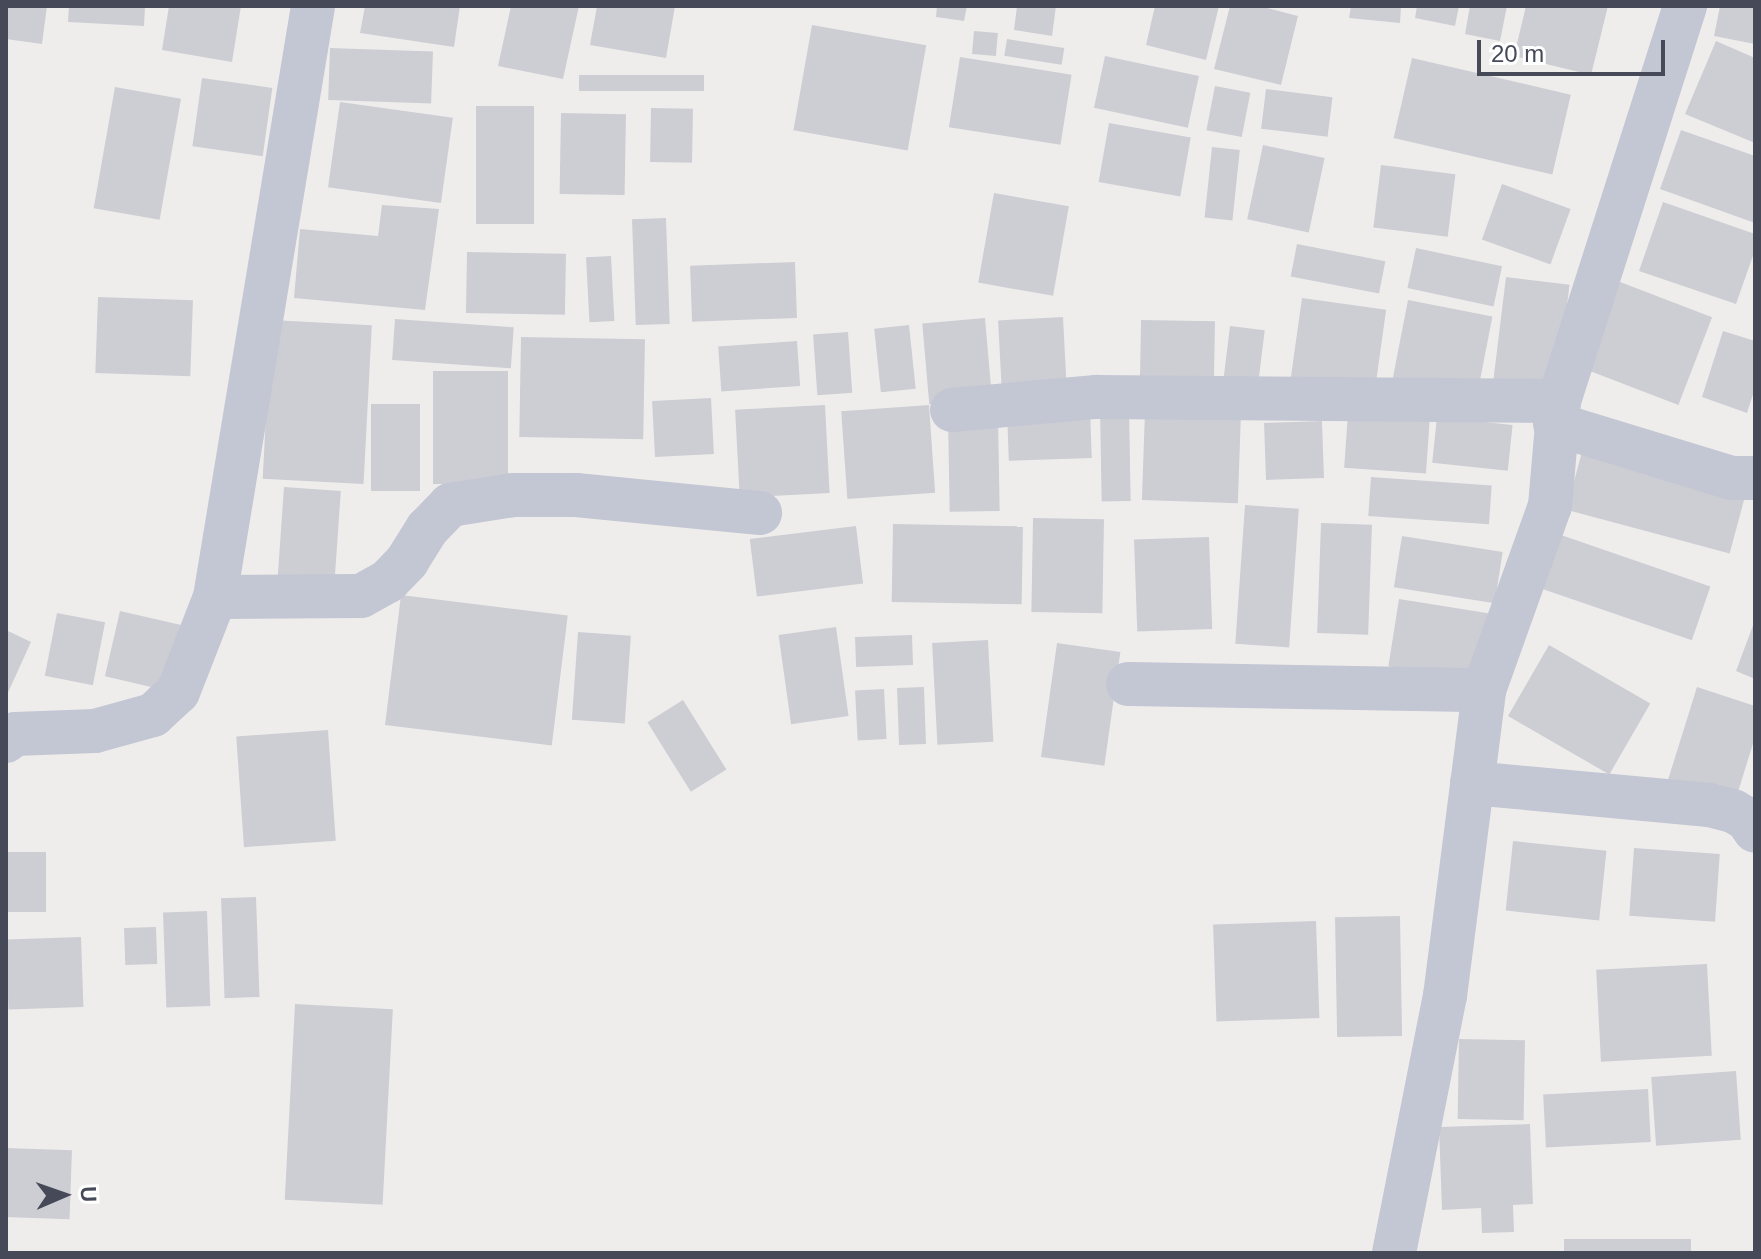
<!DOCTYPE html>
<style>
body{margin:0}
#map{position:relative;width:1761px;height:1259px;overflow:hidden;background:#efedec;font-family:Arial,sans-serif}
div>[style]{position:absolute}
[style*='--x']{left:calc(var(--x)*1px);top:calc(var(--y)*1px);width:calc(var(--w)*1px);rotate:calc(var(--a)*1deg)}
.building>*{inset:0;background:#cdcdd4;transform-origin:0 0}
.street>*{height:44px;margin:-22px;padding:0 22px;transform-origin:22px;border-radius:22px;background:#c3c6d3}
span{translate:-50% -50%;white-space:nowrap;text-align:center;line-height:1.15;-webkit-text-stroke:6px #fff;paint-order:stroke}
.frame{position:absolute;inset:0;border:8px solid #464958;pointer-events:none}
.north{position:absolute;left:24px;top:1155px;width:80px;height:80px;-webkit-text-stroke:6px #fff;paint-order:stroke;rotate:88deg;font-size:22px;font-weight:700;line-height:32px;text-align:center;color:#464958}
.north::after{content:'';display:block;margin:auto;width:28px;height:36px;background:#464958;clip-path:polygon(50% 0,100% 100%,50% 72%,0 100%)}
.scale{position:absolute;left:1477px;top:40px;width:188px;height:36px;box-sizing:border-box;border:4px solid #464958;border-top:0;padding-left:10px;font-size:24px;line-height:28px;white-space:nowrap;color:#464958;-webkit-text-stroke:6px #fff;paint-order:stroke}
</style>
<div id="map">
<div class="building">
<div style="clip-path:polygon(6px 6px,47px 6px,42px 44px,6px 39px)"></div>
<div style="clip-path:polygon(69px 6px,145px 6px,144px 26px,68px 22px)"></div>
<div style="clip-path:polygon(169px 6px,241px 6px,232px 62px,162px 50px)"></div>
<div style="clip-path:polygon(365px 6px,460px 6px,454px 47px,360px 33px)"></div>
<div style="clip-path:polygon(511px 6px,579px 6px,563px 79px,498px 66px)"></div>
<div style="clip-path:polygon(597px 6px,675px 6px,666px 58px,590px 45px)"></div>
<div style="clip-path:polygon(937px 6px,967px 6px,964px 21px,936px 17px)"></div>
<div style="clip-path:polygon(1017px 6px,1056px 6px,1052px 36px,1014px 30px)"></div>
<div style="clip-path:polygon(1155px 6px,1219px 6px,1206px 60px,1146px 45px)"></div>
<div style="clip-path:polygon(1230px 6px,1259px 6px,1298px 16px,1281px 85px,1214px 69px)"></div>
<div style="clip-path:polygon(1351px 6px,1401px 6px,1400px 23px,1349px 18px)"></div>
<div style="clip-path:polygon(1417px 6px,1459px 6px,1455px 26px,1415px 18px)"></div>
<div style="clip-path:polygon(1470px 6px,1507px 6px,1500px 41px,1465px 34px)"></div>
<div style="clip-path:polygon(1526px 6px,1608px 6px,1591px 75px,1514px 56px)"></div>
<div style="clip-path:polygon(1720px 6px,1755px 6px,1755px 44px,1714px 36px)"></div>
<div style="left:812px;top:25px;width:116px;height:107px;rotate:10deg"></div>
<div style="left:974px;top:31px;width:24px;height:23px;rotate:5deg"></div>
<div style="left:1007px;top:39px;width:58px;height:17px;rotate:9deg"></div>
<div style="clip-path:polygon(1716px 41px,1755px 58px,1755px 143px,1685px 114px)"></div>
<div style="left:330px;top:48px;width:103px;height:52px;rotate:2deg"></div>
<div style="left:1105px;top:56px;width:96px;height:53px;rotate:12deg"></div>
<div style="left:960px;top:57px;width:113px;height:71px;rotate:9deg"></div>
<div style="left:1412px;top:58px;width:163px;height:82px;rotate:13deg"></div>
<div style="left:704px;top:75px;width:16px;height:125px;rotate:90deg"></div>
<div style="left:202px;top:78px;width:71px;height:69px;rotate:8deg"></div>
<div style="left:1215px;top:86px;width:36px;height:45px;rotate:11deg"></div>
<div style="left:115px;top:87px;width:67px;height:123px;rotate:10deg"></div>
<div style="left:1266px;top:89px;width:67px;height:40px;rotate:7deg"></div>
<div style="left:340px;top:102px;width:114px;height:86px;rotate:8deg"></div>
<div style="left:476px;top:106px;width:58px;height:118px"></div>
<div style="left:651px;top:108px;width:42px;height:54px;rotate:1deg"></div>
<div style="left:561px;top:113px;width:65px;height:81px;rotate:1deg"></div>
<div style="left:1109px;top:123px;width:83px;height:60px;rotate:10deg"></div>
<div style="clip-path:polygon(1681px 130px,1755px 156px,1755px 223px,1660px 189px)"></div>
<div style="left:1263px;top:145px;width:63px;height:76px;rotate:12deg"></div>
<div style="left:1212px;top:147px;width:28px;height:71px;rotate:6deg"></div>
<div style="left:1381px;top:165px;width:75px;height:63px;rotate:7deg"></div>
<div style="left:1502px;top:184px;width:73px;height:59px;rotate:20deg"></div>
<div style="left:994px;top:193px;width:76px;height:91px;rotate:10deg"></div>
<div style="clip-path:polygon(1663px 202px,1755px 234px,1755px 250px,1736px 304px,1639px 271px)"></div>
<div style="clip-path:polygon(382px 205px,439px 209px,425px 310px,294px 298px,300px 229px,378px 236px)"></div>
<div style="left:666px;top:218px;width:106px;height:34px;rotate:88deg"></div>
<div style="left:1297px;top:244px;width:90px;height:33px;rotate:11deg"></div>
<div style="left:1416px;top:248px;width:88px;height:41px;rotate:12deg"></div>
<div style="left:467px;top:252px;width:99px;height:61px;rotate:1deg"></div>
<div style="left:611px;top:256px;width:65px;height:25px;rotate:87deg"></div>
<div style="left:795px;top:262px;width:56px;height:105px;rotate:88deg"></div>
<div style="left:1506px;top:277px;width:64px;height:105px;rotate:7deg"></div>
<div style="left:1615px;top:280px;width:104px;height:94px;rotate:21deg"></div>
<div style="left:98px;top:297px;width:95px;height:76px;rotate:2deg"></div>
<div style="left:1302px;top:298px;width:85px;height:88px;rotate:8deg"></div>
<div style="left:1408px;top:300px;width:86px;height:80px;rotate:11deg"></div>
<div style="left:1063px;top:317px;width:74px;height:65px;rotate:87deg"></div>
<div style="left:985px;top:318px;width:81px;height:63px;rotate:85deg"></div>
<div style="left:395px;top:319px;width:119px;height:41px;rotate:4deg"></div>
<div style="left:271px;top:320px;width:101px;height:159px;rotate:3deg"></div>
<div style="left:1141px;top:320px;width:74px;height:67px;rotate:1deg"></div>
<div style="left:909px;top:325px;width:64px;height:35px;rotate:84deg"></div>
<div style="left:1230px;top:326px;width:35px;height:62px;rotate:7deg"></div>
<div style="clip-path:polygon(1723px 331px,1755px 341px,1755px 388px,1747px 413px,1702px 397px)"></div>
<div style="left:848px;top:332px;width:61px;height:35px;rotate:86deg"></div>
<div style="left:521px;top:337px;width:124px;height:100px;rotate:1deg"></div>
<div style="left:797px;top:341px;width:45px;height:79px;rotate:86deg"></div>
<div style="left:433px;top:371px;width:75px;height:113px"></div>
<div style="left:711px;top:398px;width:56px;height:59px;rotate:87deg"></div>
<div style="left:371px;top:404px;width:49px;height:87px"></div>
<div style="left:825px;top:405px;width:88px;height:90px;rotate:87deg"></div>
<div style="left:929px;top:405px;width:88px;height:88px;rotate:86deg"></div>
<div style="left:1129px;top:406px;width:95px;height:29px;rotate:89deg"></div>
<div style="left:1090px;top:408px;width:50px;height:83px;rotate:88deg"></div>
<div style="left:1145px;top:411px;width:96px;height:89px;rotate:2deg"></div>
<div style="left:1348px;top:413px;width:82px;height:55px;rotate:4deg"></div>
<div style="left:998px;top:416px;width:95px;height:50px;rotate:89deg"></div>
<div style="left:1437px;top:417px;width:76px;height:46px;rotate:6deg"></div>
<div style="left:1322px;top:421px;width:57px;height:58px;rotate:88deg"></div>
<div style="left:1583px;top:448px;width:169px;height:64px;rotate:15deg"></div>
<div style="left:1371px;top:477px;width:121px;height:39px;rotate:4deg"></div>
<div style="left:284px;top:487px;width:57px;height:94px;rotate:4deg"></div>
<div style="left:1245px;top:505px;width:54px;height:139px;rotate:4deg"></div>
<div style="left:1033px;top:518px;width:71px;height:94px;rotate:1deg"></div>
<div style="left:1321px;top:523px;width:51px;height:110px;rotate:2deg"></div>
<div style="left:893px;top:524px;width:130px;height:78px;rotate:1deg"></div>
<div style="left:856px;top:526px;width:58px;height:107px;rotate:83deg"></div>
<div style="left:1561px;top:535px;width:158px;height:57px;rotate:19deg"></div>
<div style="left:1402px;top:536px;width:102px;height:52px;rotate:9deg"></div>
<div style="left:1209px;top:537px;width:92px;height:75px;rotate:88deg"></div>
<div style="left:401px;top:595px;width:168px;height:131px;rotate:7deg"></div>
<div style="left:1399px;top:599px;width:92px;height:68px;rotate:9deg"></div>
<div style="left:120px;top:611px;width:66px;height:67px;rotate:13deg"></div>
<div style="left:57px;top:613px;width:49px;height:64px;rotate:11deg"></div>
<div style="clip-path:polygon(1755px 620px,1755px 679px,1736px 671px)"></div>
<div style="left:836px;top:627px;width:90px;height:58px;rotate:82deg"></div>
<div style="clip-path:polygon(6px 630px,31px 642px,6px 697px)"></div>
<div style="left:578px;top:632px;width:53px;height:88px;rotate:4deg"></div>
<div style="left:912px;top:635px;width:30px;height:57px;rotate:88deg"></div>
<div style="left:988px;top:640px;width:102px;height:56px;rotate:87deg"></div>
<div style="left:1057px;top:643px;width:64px;height:115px;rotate:8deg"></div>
<div style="left:1549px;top:645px;width:117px;height:82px;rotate:30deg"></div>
<div style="left:924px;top:687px;width:57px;height:27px;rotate:88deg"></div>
<div style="clip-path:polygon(1697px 687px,1755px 706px,1755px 737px,1734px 805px,1667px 783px)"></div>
<div style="left:884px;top:689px;width:50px;height:29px;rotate:87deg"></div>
<div style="left:683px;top:700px;width:82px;height:42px;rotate:58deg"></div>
<div style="left:328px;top:730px;width:111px;height:92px;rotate:86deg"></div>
<div style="left:1513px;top:841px;width:94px;height:70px;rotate:6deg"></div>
<div style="left:1634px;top:848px;width:86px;height:68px;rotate:4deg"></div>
<div style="left:6px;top:852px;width:40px;height:60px"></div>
<div style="left:256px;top:897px;width:100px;height:35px;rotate:88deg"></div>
<div style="left:207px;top:911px;width:95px;height:44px;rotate:88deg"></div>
<div style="left:1400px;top:916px;width:120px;height:65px;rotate:89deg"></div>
<div style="left:1316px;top:921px;width:97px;height:103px;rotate:88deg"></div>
<div style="left:156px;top:927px;width:37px;height:32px;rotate:88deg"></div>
<div style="left:81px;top:937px;width:70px;height:75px;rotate:88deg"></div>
<div style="left:1707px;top:964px;width:92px;height:111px;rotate:87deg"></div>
<div style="left:295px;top:1004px;width:98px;height:196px;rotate:3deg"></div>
<div style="left:1459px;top:1039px;width:66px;height:80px;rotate:1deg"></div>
<div style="left:1736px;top:1071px;width:69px;height:85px;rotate:86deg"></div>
<div style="left:1648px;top:1089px;width:53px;height:105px;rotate:87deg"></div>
<div style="clip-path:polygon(1530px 1124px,1533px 1204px,1513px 1205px,1514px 1232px,1482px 1233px,1481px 1208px,1442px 1210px,1439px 1127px)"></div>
<div style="left:6px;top:1148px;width:66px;height:69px;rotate:2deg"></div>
<div style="left:1564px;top:1239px;width:127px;height:14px"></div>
</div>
<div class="street">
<div style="--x:952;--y:410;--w:145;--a:-5.2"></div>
<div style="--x:1096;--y:397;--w:463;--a:0.5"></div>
<div style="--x:1555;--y:424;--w:185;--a:17"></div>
<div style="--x:1732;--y:478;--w:23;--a:0"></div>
<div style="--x:215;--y:597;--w:146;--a:-0.4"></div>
<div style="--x:361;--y:596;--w:31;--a:-29"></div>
<div style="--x:388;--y:581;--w:28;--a:-46"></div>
<div style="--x:407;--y:561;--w:38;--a:-58"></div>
<div style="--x:427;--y:529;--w:33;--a:-46"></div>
<div style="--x:450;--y:505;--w:65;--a:-8.9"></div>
<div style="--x:514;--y:495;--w:62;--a:0"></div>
<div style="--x:576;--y:495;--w:185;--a:5.6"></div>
<div style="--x:1128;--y:684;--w:356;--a:1"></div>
<div style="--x:6;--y:741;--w:11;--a:-38"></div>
<div style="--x:15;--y:734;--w:80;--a:-2.1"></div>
<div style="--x:95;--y:731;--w:60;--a:-15.4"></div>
<div style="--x:153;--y:715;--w:34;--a:-43"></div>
<div style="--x:178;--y:692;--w:102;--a:-68.7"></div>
<div style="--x:215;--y:597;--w:599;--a:-80.58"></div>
<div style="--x:1472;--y:783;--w:238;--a:5.3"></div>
<div style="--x:1709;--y:805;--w:25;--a:14"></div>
<div style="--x:1733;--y:811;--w:16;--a:30"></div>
<div style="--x:1747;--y:819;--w:14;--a:56"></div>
<div style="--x:1394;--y:1253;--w:262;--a:-78.8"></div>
<div style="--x:1445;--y:996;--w:308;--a:-82.7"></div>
<div style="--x:1484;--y:690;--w:195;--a:-70.3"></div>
<div style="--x:1550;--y:506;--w:105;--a:-85.1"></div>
<div style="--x:1559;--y:401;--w:415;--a:-72.3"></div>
</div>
<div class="frame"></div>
<div class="north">U</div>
<div class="scale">20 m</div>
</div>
